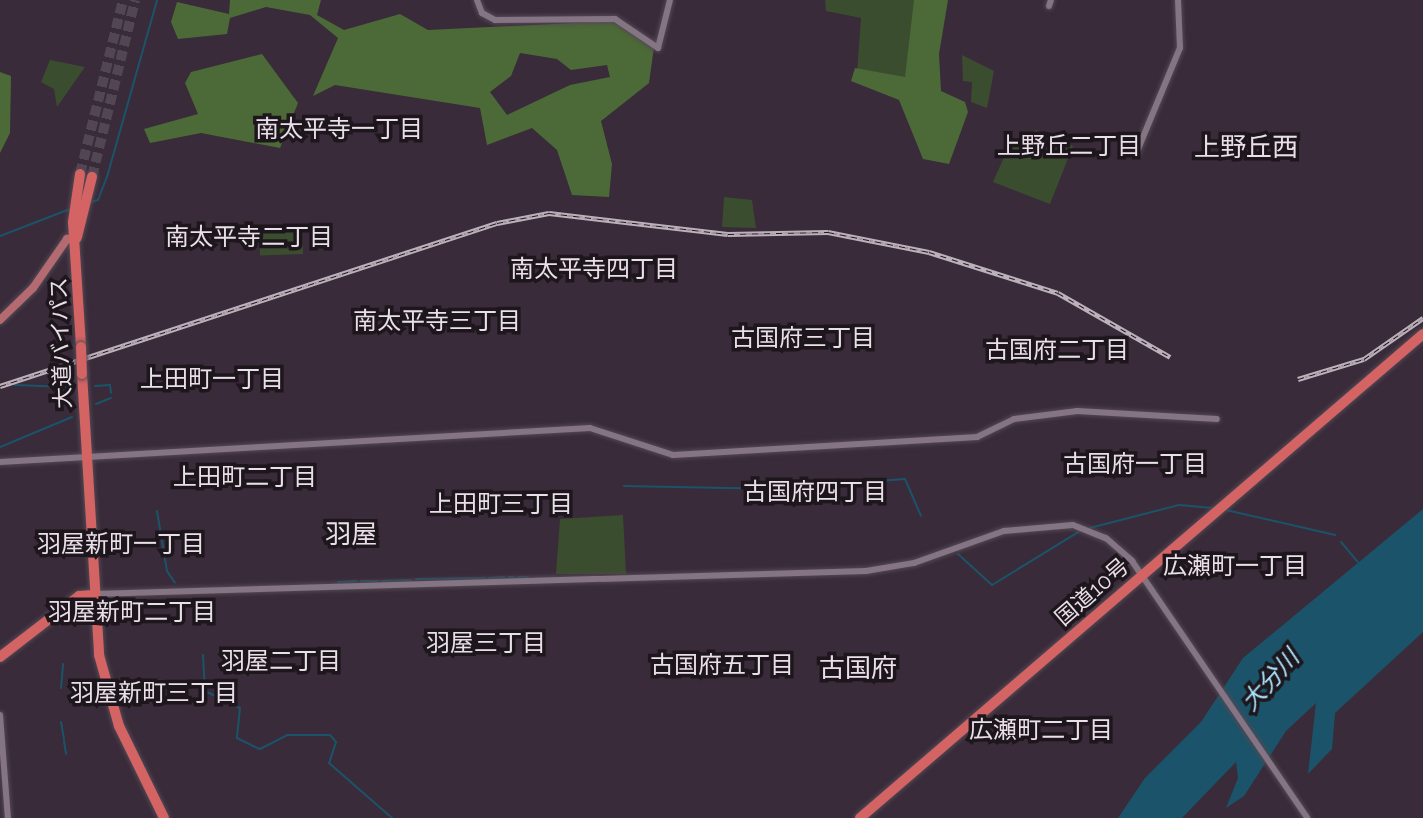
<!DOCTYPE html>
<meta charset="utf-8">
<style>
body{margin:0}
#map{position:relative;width:1423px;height:818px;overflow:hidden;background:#392b39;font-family:Raleway,"Noto Sans JP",sans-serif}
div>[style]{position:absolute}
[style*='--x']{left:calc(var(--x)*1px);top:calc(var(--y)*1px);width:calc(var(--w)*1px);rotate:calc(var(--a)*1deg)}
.green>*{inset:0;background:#3b4d2f;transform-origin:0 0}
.forest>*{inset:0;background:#4c6a37}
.water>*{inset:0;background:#1b546a}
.stream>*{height:2px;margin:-1px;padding:0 1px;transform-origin:1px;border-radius:1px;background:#1b546a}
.highway-tunnel>*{height:10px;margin-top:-5px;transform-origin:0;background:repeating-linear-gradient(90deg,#534653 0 10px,transparent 0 15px)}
.roads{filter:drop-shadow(0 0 2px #544854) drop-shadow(0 0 2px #544854)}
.minor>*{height:6px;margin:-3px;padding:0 3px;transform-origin:3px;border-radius:3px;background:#857484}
.major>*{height:8px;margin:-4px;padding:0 4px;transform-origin:4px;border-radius:4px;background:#b46a71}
.highway>*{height:10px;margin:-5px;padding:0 5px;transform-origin:5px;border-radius:5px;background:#d46364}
.rail>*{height:5px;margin-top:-2.5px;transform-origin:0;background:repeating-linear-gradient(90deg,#1d161c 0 6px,#bcb1bb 0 12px);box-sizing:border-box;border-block:2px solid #bcb1bb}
.bridges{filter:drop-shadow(0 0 2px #544854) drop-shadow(0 0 2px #544854)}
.highway-bridge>*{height:10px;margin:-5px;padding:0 5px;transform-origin:5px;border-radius:5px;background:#d46364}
span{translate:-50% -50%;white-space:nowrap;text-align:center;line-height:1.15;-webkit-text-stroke:7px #1d161c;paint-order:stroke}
.street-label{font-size:22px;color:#e9dfe8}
.neighbourhood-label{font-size:24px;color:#e9dfe8}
.water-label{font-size:24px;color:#abe5ff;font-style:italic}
.quarter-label{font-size:26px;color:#e9dfe8}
</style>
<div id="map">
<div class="green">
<div style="clip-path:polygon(825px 0,929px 0,925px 86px,857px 73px,861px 18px,826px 11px)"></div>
<div style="clip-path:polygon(962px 55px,994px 71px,987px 108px,971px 102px,972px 82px,963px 81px)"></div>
<div style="clip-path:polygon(50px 60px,85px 67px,57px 107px,54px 89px,41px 82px)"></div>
<div style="clip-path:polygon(1036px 130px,1073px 146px,1050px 204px,993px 182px,1009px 146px)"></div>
<div style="clip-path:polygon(724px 197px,752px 200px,756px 228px,722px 227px)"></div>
<div style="left:302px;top:225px;width:29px;height:43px;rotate:88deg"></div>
<div style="clip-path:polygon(623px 515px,626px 574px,556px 574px,560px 519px)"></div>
</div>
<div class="forest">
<div style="clip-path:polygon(evenodd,230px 0,321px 0,317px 15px,344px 30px,400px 14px,428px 30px,615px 21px,654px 47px,649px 83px,601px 121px,612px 164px,609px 197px,572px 195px,557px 150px,532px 128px,487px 145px,480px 108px,335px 85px,313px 96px,338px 38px,310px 15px,266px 7px,230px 18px,227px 34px,178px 39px,171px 22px,177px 2px,229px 14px,230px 0,520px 53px,557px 59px,571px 70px,607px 65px,610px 77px,570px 85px,507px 115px,490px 92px,511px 76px,520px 53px)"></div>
<div style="clip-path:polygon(914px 0,948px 0,939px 54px,941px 91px,965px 102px,968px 112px,949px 164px,923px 159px,899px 100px,851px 81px,855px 68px,905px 77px)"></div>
<div style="clip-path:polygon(262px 54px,298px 103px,280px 148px,201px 133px,150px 143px,144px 129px,198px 114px,185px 83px,191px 72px)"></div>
<div style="clip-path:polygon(0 72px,11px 76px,10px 133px,0 153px)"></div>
</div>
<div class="water">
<div style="clip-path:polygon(1423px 509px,1423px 632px,1335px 713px,1332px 749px,1308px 774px,1316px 703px,1286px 731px,1244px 796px,1226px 808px,1238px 778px,1236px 762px,1182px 818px,1118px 818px,1145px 778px,1201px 722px,1243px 658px)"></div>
</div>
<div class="stream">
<div style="--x:91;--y:202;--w:7;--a:-16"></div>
<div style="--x:98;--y:200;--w:25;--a:-69"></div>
<div style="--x:107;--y:177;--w:184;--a:-74.2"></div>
<div style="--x:0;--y:236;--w:75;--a:-21.1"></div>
<div style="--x:15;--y:385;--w:54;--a:2.1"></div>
<div style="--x:95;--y:386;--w:15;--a:-4"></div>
<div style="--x:110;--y:385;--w:8;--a:83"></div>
<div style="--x:96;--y:404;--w:16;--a:-22"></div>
<div style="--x:0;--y:447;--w:78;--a:-22.6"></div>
<div style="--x:624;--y:486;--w:152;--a:1.1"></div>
<div style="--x:776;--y:489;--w:129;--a:-4.4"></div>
<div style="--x:905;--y:479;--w:40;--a:66.6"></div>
<div style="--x:1226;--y:510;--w:112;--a:12.9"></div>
<div style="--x:157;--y:511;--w:61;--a:80.5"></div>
<div style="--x:167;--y:571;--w:14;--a:56"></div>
<div style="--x:1086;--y:529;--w:96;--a:-14.5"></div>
<div style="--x:1179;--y:505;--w:37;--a:5"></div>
<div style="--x:1341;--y:542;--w:26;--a:50"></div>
<div style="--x:958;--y:554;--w:46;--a:42.4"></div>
<div style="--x:992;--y:585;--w:103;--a:-31.5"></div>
<div style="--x:509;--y:577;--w:5;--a:0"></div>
<div style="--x:518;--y:577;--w:10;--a:0"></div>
<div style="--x:489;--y:578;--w:15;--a:-4"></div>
<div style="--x:416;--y:579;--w:69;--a:-0.8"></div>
<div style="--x:361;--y:581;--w:17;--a:0"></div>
<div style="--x:382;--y:581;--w:29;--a:-2"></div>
<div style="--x:338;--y:582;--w:18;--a:-3"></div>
<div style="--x:203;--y:655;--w:36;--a:87"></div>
<div style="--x:205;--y:691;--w:39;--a:26"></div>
<div style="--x:240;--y:708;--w:30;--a:96"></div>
<div style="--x:237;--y:738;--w:25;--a:26"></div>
<div style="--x:260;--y:749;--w:30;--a:-27"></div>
<div style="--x:287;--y:735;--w:43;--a:0"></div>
<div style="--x:330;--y:735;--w:9;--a:49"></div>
<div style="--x:336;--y:742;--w:22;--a:108"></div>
<div style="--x:329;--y:763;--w:84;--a:41.1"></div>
<div style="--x:61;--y:688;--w:24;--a:-85"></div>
<div style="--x:61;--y:722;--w:17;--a:80"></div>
<div style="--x:64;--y:741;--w:13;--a:81"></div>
</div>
<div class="highway-tunnel">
<div style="--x:80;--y:174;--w:179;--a:-76.1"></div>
<div style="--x:92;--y:177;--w:182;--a:-76.3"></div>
</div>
<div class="roads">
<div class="minor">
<div style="--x:477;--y:0;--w:14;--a:69"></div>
<div style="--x:482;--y:13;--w:15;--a:28"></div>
<div style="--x:495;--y:20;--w:120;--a:-0.5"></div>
<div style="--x:615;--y:19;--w:52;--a:34"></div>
<div style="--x:658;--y:48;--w:49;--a:-76"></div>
<div style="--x:1049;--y:6;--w:6;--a:-72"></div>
<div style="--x:1136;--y:154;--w:115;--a:-67.5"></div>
<div style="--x:1180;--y:48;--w:48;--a:-92.4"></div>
<div style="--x:0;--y:462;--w:591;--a:-3.3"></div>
<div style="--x:590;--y:428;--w:87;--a:18"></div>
<div style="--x:673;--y:455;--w:305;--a:-3.4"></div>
<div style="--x:977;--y:437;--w:41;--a:-25.9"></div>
<div style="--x:1014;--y:419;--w:64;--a:-7.2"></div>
<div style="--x:1077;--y:411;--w:140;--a:3.3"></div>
<div style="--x:94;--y:594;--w:772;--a:-1.71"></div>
<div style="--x:866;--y:571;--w:49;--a:-9.5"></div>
<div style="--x:914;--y:563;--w:96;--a:-19.6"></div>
<div style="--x:1004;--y:531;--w:69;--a:-5"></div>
<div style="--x:1073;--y:525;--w:35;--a:22"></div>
<div style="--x:1106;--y:538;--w:35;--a:41"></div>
<div style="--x:1132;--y:561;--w:311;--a:55.7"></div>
<div style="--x:0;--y:715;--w:103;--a:85.6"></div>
</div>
<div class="major">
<div style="--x:0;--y:320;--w:46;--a:-44.1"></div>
<div style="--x:33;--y:288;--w:60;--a:-55.2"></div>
<div style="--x:67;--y:239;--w:10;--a:0"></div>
</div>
<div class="highway">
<div style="--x:80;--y:174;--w:49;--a:98.3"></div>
<div style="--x:73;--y:222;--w:125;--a:86.3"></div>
<div style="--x:77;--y:237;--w:62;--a:-76"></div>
<div style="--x:82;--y:374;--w:282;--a:86.5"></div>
<div style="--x:99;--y:655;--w:74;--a:74.3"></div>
<div style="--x:119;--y:726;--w:102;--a:63.9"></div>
<div style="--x:0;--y:657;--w:100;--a:-37.7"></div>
<div style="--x:79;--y:596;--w:14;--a:-4"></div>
<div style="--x:860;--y:818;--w:742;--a:-40.68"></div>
</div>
</div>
<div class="rail">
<div style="--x:1298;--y:379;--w:69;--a:-16.9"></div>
<div style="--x:1364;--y:359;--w:72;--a:-34.8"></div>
<div style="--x:0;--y:386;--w:523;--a:-18.16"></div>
<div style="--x:497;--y:223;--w:53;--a:-10.9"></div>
<div style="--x:549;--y:213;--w:180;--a:6.7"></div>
<div style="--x:728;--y:234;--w:100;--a:-1.1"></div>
<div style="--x:828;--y:232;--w:103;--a:11.2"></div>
<div style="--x:929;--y:252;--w:135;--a:17.6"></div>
<div style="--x:1058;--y:293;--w:129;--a:29.7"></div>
</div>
<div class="bridges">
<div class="highway-bridge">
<div style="--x:81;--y:347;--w:27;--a:88"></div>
</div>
</div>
<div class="street-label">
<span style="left:61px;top:343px;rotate:-92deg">大道バイパス</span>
<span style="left:1092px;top:592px;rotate:-41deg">国道10号</span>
</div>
<div class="neighbourhood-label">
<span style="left:339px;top:129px">南太平寺一丁目</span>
<span style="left:1069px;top:146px">上野丘二丁目</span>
<span style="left:249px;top:237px">南太平寺二丁目</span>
<span style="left:594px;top:269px">南太平寺四丁目</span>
<span style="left:437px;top:321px">南太平寺三丁目</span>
<span style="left:803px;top:338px">古国府三丁目</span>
<span style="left:1057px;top:350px">古国府二丁目</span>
<span style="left:212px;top:379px">上田町一丁目</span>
<span style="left:1135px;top:464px">古国府一丁目</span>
<span style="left:245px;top:477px">上田町二丁目</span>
<span style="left:815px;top:492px">古国府四丁目</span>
<span style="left:501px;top:504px">上田町三丁目</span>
<span style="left:121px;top:544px">羽屋新町一丁目</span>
<span style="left:1235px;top:566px">広瀬町一丁目</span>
<span style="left:132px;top:612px">羽屋新町二丁目</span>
<span style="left:486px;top:643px">羽屋三丁目</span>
<span style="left:281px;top:661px">羽屋二丁目</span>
<span style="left:722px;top:665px">古国府五丁目</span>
<span style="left:154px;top:693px">羽屋新町三丁目</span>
<span style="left:1041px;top:730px">広瀬町二丁目</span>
</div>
<div class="water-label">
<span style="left:1270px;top:680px;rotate:-48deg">大分川</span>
</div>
<div class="quarter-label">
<span style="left:1246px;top:148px">上野丘西</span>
<span style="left:351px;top:535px">羽屋</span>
<span style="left:858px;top:669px">古国府</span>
</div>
</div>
